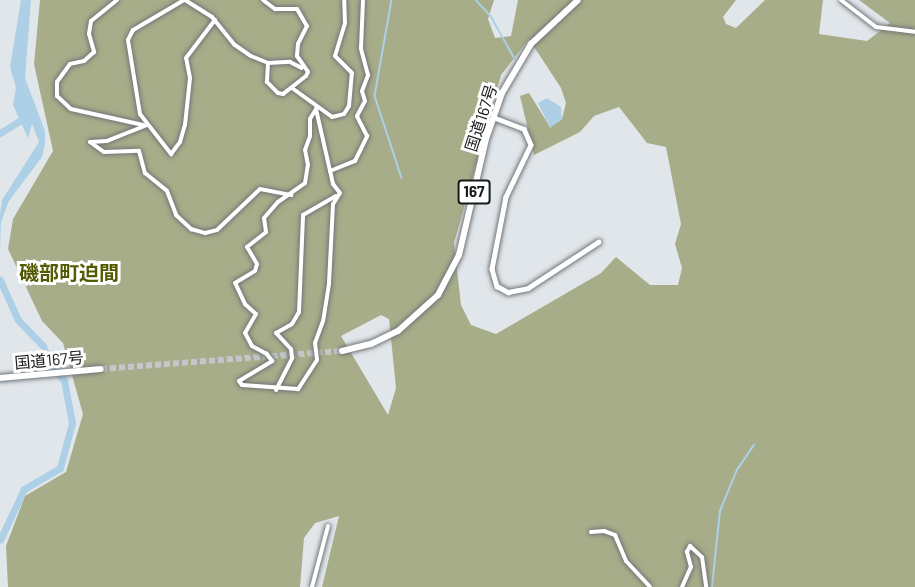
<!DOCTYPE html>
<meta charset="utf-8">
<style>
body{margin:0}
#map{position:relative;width:915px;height:587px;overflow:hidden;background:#e1e6ea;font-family:Barlow,"Noto Sans JP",sans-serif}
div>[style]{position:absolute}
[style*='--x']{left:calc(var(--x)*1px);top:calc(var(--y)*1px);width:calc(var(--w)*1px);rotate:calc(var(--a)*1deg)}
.forest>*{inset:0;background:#a7ad89}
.water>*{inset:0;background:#add0e7}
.stream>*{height:1.5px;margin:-0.75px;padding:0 0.75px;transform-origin:0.75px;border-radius:0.75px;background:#add0e7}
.river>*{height:7px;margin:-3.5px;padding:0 3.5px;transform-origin:3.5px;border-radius:3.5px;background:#add0e7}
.trunk-tunnel>*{height:6px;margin-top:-3px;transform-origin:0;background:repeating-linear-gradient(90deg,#c3c7cb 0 6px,transparent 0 9px)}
.roads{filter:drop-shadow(0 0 2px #727679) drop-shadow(0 0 2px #727679)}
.minor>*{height:4px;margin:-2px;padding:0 2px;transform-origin:2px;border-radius:2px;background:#fff}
.tertiary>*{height:4.5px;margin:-2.25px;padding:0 2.25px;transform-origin:2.25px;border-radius:2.25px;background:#fff}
.trunk>*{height:6px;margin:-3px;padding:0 3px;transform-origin:3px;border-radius:3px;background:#fff}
span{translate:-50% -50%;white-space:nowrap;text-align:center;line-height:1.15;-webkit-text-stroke:6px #fff;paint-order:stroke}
.shield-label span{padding:2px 4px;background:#fff;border:2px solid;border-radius:4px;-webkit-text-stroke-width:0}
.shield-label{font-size:15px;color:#17191a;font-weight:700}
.street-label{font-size:16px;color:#17191a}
.quarter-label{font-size:20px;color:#535a02;font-weight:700}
</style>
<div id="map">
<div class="forest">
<div style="clip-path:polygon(evenodd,40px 0,494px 0,488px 19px,495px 38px,511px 36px,518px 0,736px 0,723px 17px,726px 24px,736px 28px,765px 0,823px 0,819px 34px,867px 41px,890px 23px,859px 0,915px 0,915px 587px,322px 587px,339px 516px,315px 523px,304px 538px,300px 587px,8px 587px,6px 546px,25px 496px,66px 472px,83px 414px,63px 343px,42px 321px,8px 249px,13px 219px,53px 151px,34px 64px,40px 0,529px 39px,561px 88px,566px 103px,562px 119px,550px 127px,529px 93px,520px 96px,534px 155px,580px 132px,594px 116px,619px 107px,647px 143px,666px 147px,681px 224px,675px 244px,682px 268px,678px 285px,650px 285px,616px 257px,601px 273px,496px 334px,471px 325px,461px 305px,454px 243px,501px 75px,529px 39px,40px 0,381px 315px,389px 319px,396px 388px,388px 415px,341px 336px,381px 315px)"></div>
</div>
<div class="water">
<div style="clip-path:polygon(21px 0,31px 0,25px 78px,45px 131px,45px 144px,42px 157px,9px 201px,1px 222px,0 251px,0 215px,2px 200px,39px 142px,32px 124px,28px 138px,13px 105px,16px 88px,10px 67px)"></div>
<div style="clip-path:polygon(547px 98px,561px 107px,562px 119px,550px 128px,538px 103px)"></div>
</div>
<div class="stream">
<div style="--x:392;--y:0;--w:97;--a:100"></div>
<div style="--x:375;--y:96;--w:86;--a:71.8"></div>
<div style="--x:476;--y:0;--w:22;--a:47"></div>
<div style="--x:491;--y:16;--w:49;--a:60.8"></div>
<div style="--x:712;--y:587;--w:76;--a:-84"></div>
<div style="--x:720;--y:511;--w:44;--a:-67.5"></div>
<div style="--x:737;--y:470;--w:30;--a:-56"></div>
</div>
<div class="river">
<div style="--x:0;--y:133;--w:32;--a:-32"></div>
<div style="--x:0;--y:280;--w:44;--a:65.8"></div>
<div style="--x:18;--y:320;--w:36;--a:46"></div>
<div style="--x:43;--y:346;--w:18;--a:68"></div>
<div style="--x:50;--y:363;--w:22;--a:51"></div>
<div style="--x:64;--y:380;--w:44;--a:79.5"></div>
<div style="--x:72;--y:423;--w:47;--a:104.9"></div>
<div style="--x:60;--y:468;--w:42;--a:149.7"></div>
<div style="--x:24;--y:489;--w:56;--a:115.2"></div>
</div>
<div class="trunk-tunnel">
<div style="--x:101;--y:369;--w:242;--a:-4.3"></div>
</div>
<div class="roads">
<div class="minor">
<div style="--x:117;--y:0;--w:33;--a:141"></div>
<div style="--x:91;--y:21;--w:13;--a:99"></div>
<div style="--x:89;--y:34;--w:19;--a:74"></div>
<div style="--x:94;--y:52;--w:13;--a:138"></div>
<div style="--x:84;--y:61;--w:14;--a:168"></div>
<div style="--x:70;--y:64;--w:22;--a:126"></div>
<div style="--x:57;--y:82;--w:14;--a:90"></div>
<div style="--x:57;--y:96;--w:19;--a:43"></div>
<div style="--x:71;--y:109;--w:74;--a:12.5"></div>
<div style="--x:184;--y:0;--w:59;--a:149.5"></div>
<div style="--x:133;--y:30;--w:11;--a:117"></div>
<div style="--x:128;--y:40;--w:75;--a:80.8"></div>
<div style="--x:140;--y:114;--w:51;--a:52.2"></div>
<div style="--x:171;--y:154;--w:15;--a:-53"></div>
<div style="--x:180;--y:142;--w:18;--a:-74"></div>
<div style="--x:185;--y:125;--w:47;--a:-83.9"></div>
<div style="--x:190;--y:78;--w:20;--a:-101"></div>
<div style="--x:186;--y:58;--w:48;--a:-52.7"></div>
<div style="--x:185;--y:0;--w:32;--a:32"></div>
<div style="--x:212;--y:17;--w:36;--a:51"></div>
<div style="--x:235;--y:45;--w:19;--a:35"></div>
<div style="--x:251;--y:56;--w:18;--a:22"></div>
<div style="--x:268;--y:63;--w:22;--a:-3"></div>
<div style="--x:290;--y:62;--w:13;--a:27"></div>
<div style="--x:263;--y:0;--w:15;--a:37"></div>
<div style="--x:275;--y:9;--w:22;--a:0"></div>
<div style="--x:297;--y:9;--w:20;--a:60"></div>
<div style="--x:307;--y:26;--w:20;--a:117"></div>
<div style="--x:298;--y:44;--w:12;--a:95"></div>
<div style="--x:297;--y:56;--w:19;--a:55"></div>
<div style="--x:308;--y:72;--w:4;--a:117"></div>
<div style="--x:306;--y:76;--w:29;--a:142"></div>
<div style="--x:283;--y:94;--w:5;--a:-169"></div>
<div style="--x:278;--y:93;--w:16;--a:-135"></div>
<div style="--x:267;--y:82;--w:19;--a:-87"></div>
<div style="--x:841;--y:0;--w:44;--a:37.6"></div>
<div style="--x:876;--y:27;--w:39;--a:7"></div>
<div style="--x:292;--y:88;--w:49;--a:35.9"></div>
<div style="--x:332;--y:117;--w:12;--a:-14"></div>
<div style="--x:344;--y:114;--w:9;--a:-58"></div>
<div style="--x:349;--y:106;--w:33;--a:-85"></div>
<div style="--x:352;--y:73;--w:24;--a:-135"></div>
<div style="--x:335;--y:56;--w:34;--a:-73"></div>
<div style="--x:345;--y:23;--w:23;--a:-92"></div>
<div style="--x:316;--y:109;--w:77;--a:77.2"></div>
<div style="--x:333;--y:184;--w:11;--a:52"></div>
<div style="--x:340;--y:193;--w:13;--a:122"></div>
<div style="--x:333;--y:204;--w:80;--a:92.9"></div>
<div style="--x:329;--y:284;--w:37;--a:99"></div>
<div style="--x:323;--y:321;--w:23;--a:110"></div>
<div style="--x:315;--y:343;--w:17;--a:83"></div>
<div style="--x:317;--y:360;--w:35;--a:123"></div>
<div style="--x:298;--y:389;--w:56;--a:-175.9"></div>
<div style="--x:242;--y:385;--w:5;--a:-127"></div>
<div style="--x:239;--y:381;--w:39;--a:-31"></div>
<div style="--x:272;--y:361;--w:9;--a:-126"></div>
<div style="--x:267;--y:354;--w:17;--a:-152"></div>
<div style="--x:252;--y:346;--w:15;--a:-118"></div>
<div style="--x:245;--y:333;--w:22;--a:-60"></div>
<div style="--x:256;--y:314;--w:15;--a:-138"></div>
<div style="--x:245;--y:304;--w:23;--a:-115"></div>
<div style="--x:235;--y:283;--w:23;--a:-31"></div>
<div style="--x:255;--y:271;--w:7;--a:-74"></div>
<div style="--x:257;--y:264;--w:20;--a:-120"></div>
<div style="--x:247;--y:247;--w:24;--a:-38"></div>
<div style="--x:266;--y:232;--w:14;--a:-98"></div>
<div style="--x:264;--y:218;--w:21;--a:-49"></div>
<div style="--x:278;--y:202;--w:33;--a:-35"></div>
<div style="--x:305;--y:183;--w:18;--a:-81"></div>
<div style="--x:308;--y:165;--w:15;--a:-101"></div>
<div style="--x:305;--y:150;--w:15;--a:-70"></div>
<div style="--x:310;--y:136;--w:17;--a:-90"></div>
<div style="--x:310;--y:119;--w:12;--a:-59"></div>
<div style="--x:147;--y:125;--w:43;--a:158.2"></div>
<div style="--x:107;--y:141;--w:17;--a:177"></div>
<div style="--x:90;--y:142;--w:17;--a:36"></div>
<div style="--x:104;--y:152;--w:35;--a:-2"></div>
<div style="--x:139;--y:151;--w:23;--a:75"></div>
<div style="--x:145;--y:173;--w:28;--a:39"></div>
<div style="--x:167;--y:191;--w:26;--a:69"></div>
<div style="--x:176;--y:215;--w:21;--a:43"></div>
<div style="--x:191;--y:229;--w:15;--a:16"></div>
<div style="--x:205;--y:233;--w:12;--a:-14"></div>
<div style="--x:217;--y:230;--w:59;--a:-43.6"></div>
<div style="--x:260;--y:189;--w:32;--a:11"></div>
<div style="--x:330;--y:171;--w:27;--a:-22"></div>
<div style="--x:355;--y:161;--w:28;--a:-64"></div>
<div style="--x:367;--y:136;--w:22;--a:-117"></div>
<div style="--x:357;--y:116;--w:17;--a:-62"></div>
<div style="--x:365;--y:101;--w:10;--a:-107"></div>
<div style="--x:362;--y:91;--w:17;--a:-69"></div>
<div style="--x:368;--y:75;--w:28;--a:-105"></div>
<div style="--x:361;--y:48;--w:48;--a:-87.6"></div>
<div style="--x:276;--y:390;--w:36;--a:-63"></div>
<div style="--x:292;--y:358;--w:9;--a:-96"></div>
<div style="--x:291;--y:349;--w:22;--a:-133"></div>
<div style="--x:276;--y:333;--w:18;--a:-29"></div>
<div style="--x:292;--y:324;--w:14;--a:-60"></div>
<div style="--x:299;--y:312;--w:97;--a:-87.6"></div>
<div style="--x:303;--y:215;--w:38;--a:-30"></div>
<div style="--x:591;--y:532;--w:13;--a:-4"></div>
<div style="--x:604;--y:531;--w:12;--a:20"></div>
<div style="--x:615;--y:535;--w:28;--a:67"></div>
<div style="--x:626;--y:561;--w:35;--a:47"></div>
<div style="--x:312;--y:587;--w:63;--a:-75.3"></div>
<div style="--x:682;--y:587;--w:22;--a:-66"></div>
<div style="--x:691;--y:567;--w:16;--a:-105"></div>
<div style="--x:687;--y:552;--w:7;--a:-63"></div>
<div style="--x:690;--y:546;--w:16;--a:43"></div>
<div style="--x:702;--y:557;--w:30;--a:82"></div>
</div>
<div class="tertiary">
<div style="--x:493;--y:117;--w:33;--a:21"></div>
<div style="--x:524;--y:129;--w:17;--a:66"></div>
<div style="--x:531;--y:145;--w:58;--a:115.7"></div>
<div style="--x:506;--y:197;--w:73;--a:101"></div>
<div style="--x:492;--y:269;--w:18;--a:74"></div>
<div style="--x:497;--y:286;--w:13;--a:29"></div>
<div style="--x:508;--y:292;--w:20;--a:-11"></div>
<div style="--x:528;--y:288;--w:84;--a:-33.3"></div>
</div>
<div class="trunk">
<div style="--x:342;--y:351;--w:30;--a:-14"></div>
<div style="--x:371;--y:344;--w:30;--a:-26"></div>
<div style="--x:398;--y:331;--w:54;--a:-42"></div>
<div style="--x:438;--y:295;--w:45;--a:-62.3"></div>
<div style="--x:459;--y:255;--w:119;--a:-76.9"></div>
<div style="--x:486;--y:139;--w:49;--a:-70.8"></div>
<div style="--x:502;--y:93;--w:57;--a:-59.4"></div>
<div style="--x:531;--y:44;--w:64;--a:-43.1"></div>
<div style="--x:0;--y:378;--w:101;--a:-5.1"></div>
</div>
</div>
<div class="shield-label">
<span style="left:474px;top:192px">167</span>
</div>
<div class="street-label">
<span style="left:481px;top:118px;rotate:-72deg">国道167号</span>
<span style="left:49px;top:360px;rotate:-5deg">国道167号</span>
</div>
<div class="quarter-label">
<span style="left:69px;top:272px">磯部町迫間</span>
</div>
</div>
